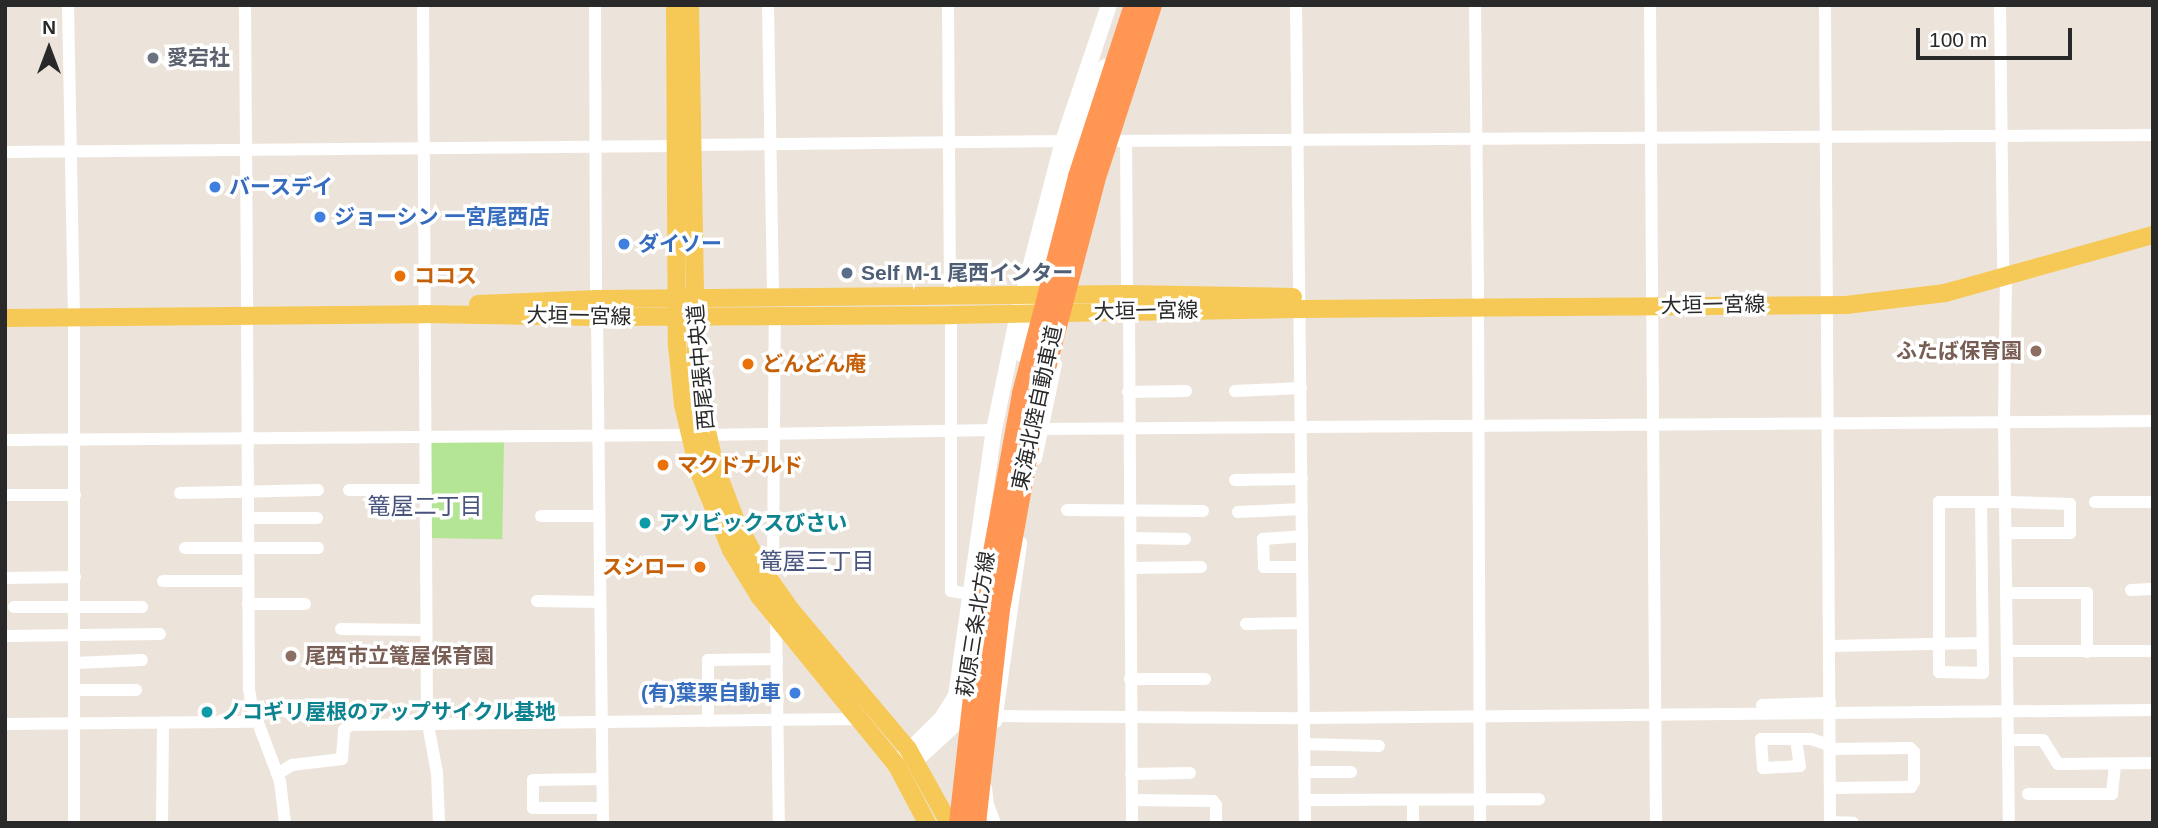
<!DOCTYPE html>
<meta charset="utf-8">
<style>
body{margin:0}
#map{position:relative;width:2158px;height:828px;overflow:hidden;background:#ece4da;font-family:Arial,"Noto Sans JP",sans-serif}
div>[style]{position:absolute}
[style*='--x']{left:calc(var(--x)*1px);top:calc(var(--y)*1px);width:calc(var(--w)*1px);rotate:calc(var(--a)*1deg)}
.green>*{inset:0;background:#b3e594;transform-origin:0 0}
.street>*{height:12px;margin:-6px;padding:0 6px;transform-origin:6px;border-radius:6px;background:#fff}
.secondary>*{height:16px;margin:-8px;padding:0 8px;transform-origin:8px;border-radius:8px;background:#fff}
.primary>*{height:18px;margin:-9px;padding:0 9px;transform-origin:9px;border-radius:9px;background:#f6c956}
.highway>*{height:21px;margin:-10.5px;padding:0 10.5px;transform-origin:10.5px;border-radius:10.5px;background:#ff9653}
.dots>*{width:19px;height:19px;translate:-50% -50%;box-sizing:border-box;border:4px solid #fff;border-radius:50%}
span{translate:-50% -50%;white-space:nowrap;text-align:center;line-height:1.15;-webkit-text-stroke:7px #fff;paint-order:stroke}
.worship-label{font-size:21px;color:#5b616d;font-weight:700}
.left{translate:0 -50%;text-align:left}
.shop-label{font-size:21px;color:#366cbe;font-weight:700}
.right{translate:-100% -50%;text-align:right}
.service-label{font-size:21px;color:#4e5e75;font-weight:700}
.food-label{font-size:21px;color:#c56008;font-weight:700}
.street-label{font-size:21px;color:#292929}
.education-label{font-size:21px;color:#785e54;font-weight:700}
.culture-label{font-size:21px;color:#0d838f;font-weight:700}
.neighbourhood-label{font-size:23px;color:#48547c}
.frame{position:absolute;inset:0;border:7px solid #292929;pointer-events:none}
.north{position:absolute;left:14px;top:14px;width:70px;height:70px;-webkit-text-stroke:5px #fff;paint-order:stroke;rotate:0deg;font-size:19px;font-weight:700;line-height:28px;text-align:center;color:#292929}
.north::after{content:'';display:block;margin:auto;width:24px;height:32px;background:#292929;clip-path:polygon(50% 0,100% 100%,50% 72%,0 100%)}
.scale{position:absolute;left:1916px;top:28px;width:156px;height:32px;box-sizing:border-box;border:4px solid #292929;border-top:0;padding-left:9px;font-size:21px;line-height:24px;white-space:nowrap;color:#292929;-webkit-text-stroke:5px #fff;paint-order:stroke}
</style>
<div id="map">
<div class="green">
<div style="left:431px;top:441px;width:73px;height:97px;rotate:1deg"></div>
</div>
<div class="street">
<div style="--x:68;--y:5;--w:303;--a:88.9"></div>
<div style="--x:245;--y:5;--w:302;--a:89.6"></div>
<div style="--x:423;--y:5;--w:714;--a:89.68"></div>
<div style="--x:427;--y:719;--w:55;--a:79.5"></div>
<div style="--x:437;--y:773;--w:50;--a:87.7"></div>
<div style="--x:595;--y:5;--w:294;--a:89.8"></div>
<div style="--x:768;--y:5;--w:294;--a:89"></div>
<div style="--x:948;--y:5;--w:292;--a:89.6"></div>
<div style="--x:1296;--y:5;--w:818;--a:89.37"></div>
<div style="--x:1475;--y:5;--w:291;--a:89.4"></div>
<div style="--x:1650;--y:5;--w:818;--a:89.58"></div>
<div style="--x:1825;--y:5;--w:818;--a:89.65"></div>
<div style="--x:2000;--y:5;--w:262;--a:89.3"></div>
<div style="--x:1103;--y:141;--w:1050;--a:-0.33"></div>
<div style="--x:1126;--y:141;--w:153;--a:89.6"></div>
<div style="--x:692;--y:145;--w:379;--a:-0.6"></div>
<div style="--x:5;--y:152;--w:671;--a:-0.51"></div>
<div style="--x:2006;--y:277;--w:146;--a:90.8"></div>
<div style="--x:2004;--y:423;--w:400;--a:89.3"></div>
<div style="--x:1478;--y:308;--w:515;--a:89.78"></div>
<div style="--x:1129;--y:311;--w:512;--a:89.66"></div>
<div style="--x:247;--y:315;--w:374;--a:89.7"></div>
<div style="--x:249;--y:689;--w:18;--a:81"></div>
<div style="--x:252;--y:707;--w:79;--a:69.3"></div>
<div style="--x:280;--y:781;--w:42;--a:83.2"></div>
<div style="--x:951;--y:315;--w:276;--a:90"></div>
<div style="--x:951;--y:591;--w:18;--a:9"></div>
<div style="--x:74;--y:317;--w:506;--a:90"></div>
<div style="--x:597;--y:317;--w:506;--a:89.32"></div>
<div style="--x:1235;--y:391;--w:66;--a:-2.6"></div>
<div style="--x:1128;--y:392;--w:58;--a:-1"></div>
<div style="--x:1042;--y:429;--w:1111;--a:-0.41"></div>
<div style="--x:707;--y:435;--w:287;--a:-1"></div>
<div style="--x:5;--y:440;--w:684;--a:-0.42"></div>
<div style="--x:1036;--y:459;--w:97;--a:-78.1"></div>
<div style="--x:1235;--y:480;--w:67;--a:-0.9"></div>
<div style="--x:349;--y:490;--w:76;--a:0"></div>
<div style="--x:180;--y:493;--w:138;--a:-1.2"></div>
<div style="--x:5;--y:495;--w:70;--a:0"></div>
<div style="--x:1981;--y:502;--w:171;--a:89.3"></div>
<div style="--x:1983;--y:673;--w:44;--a:-178.7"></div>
<div style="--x:1939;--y:672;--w:170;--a:-90"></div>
<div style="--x:1939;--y:502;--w:68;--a:0"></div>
<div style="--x:2007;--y:502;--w:63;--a:1.8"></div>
<div style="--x:2070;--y:504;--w:29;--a:90"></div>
<div style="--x:2070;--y:533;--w:64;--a:180"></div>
<div style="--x:2095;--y:502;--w:58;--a:0"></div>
<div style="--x:1067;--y:510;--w:136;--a:0.4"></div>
<div style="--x:1238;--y:512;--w:64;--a:-2.7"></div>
<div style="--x:541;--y:516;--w:58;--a:0"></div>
<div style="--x:248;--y:518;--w:69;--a:0"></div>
<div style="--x:1131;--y:538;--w:54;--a:1.1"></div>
<div style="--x:185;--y:548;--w:133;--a:0"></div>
<div style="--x:1302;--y:567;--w:38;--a:180"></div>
<div style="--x:1264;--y:567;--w:28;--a:-92"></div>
<div style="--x:1263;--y:539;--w:39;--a:-4"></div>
<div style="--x:1131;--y:568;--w:70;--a:-0.8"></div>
<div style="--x:767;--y:576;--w:7;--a:-34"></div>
<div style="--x:773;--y:572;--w:256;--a:-89.6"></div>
<div style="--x:5;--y:578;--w:70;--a:-0.8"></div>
<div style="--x:163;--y:581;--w:85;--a:0"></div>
<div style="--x:2131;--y:590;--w:22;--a:-3"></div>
<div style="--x:2006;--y:593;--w:81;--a:0"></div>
<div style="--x:2087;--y:593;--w:59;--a:90"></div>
<div style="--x:537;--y:601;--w:63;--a:0.9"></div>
<div style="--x:248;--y:604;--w:57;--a:0"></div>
<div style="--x:14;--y:607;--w:128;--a:0"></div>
<div style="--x:776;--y:619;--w:204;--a:89.2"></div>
<div style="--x:1246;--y:624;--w:56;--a:-1"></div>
<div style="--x:341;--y:629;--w:85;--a:0.7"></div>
<div style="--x:5;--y:636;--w:155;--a:-0.7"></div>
<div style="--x:1829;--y:646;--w:153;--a:-1.1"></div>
<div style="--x:2007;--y:651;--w:146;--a:0"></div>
<div style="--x:75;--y:663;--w:67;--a:-2.6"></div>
<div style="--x:1130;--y:679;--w:75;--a:0"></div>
<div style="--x:75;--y:690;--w:61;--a:0"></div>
<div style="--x:708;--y:690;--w:69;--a:0.8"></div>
<div style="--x:1762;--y:705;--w:68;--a:-1.7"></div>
<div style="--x:998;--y:716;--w:305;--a:0.4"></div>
<div style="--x:1303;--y:718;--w:850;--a:-0.54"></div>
<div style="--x:708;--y:721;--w:61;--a:-90"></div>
<div style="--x:708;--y:660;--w:69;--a:-0.8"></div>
<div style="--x:996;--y:722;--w:181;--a:-82"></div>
<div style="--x:5;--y:724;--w:252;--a:-0.5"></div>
<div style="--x:1796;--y:739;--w:27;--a:82"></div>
<div style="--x:1800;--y:766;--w:37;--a:177"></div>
<div style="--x:1763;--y:768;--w:29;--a:-94"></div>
<div style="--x:1761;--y:739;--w:50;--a:0"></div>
<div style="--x:1811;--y:739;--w:20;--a:18"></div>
<div style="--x:2008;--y:740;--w:35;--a:0"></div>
<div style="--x:2043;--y:740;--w:28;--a:58"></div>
<div style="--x:2058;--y:764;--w:95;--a:-0.6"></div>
<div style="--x:1304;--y:744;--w:75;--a:1.5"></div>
<div style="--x:1830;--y:749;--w:80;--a:-0.7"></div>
<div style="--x:1910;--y:748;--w:6;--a:45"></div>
<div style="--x:1914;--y:752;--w:30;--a:90"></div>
<div style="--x:1914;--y:782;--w:6;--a:121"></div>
<div style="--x:1911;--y:787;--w:81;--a:179.3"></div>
<div style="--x:1304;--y:772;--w:47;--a:0"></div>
<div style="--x:277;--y:774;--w:17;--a:-31"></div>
<div style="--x:292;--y:765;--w:50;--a:-6.8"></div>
<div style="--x:342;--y:759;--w:29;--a:-86"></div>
<div style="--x:344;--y:730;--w:8;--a:-40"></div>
<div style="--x:350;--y:725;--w:509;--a:-0.68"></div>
<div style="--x:1131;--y:774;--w:59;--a:-1"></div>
<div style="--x:602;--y:779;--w:69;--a:179.2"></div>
<div style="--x:533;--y:780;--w:28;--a:90"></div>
<div style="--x:533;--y:808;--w:69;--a:0"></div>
<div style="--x:986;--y:788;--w:17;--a:83"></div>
<div style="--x:988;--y:805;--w:19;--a:69"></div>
<div style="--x:2028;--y:794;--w:84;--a:0"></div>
<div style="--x:2112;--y:794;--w:30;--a:-84"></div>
<div style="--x:1132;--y:800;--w:81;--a:0.7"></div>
<div style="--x:1213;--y:801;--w:5;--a:53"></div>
<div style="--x:1216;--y:805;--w:18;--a:90"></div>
<div style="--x:1305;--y:800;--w:234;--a:-0.2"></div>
<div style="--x:1413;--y:800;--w:23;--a:90"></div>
<div style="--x:1830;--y:822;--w:23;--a:2"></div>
<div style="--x:162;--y:823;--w:100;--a:-89.4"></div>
</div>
<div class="secondary">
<div style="--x:1022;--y:354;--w:220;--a:-75.5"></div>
<div style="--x:1077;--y:141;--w:79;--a:-69.3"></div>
<div style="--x:902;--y:758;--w:57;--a:-45"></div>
<div style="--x:942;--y:718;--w:26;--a:-58"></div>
<div style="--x:956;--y:696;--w:269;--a:-81.9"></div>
<div style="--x:994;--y:430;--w:118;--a:-78.3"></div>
<div style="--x:1018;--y:314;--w:179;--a:-75.4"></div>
<div style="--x:1063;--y:141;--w:144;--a:-71.3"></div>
<div style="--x:902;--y:764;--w:15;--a:-16"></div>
<div style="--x:916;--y:760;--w:53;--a:-42.7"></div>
<div style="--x:955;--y:724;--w:29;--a:-68"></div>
</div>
<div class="primary">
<div style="--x:675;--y:5;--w:340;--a:89.7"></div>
<div style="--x:677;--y:345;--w:60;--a:84.3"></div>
<div style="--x:683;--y:405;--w:69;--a:76.6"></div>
<div style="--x:699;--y:472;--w:84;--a:67.7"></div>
<div style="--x:731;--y:550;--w:54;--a:58.7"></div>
<div style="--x:759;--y:596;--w:219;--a:50.9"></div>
<div style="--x:897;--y:766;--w:64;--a:62.2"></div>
<div style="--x:690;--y:5;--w:352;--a:89"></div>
<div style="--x:696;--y:357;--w:56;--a:82.9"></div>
<div style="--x:703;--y:413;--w:54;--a:77.2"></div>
<div style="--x:715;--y:466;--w:59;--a:69.1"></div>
<div style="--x:736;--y:521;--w:51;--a:61.9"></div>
<div style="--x:760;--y:566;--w:54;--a:54.8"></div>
<div style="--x:791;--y:610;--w:182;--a:49.9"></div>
<div style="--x:908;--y:749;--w:85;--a:61"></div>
<div style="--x:478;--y:304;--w:118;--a:-2.4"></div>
<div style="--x:596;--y:299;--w:531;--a:-0.54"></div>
<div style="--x:1127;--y:294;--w:166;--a:1"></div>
<div style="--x:5;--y:318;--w:418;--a:-0.5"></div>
<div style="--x:423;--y:314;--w:174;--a:1"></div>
<div style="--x:597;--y:317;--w:354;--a:-0.3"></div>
<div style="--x:951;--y:315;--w:348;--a:-1"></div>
<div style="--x:1299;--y:309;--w:547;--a:-0.42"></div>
<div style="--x:1846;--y:305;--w:100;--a:-6.9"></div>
<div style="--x:1945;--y:293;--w:216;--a:-15.6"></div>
</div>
<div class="highway">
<div style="--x:959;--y:823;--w:218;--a:-83.7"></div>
<div style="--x:983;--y:606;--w:217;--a:-79.6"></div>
<div style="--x:1022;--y:393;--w:224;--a:-75.5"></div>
<div style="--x:1078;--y:176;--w:180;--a:-71.9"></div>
<div style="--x:975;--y:823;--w:215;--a:-83.6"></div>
<div style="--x:999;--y:609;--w:214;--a:-79.8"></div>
<div style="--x:1037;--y:398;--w:225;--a:-75.3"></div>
<div style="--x:1094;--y:180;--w:184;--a:-72"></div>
</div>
<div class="dots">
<div style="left:153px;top:58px;background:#6b7280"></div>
<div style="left:215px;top:187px;background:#3f7fe0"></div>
<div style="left:320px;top:217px;background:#3f7fe0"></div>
<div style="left:624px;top:244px;background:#3f7fe0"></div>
<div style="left:847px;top:273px;background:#5c6f8a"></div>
<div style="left:400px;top:276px;background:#e8710a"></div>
<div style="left:2036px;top:351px;background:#8d6e63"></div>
<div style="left:748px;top:364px;background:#e8710a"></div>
<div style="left:663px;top:465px;background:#e8710a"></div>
<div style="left:645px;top:523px;background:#0f9aa8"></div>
<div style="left:700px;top:567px;background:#e8710a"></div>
<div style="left:291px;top:656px;background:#8d6e63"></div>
<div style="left:795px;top:693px;background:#3f7fe0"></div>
<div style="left:207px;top:712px;background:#0f9aa8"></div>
</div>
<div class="worship-label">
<span class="left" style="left:167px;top:58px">愛宕社</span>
</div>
<div class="shop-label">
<span class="left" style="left:229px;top:187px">バースデイ</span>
<span class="left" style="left:334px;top:217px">ジョーシン 一宮尾西店</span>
<span class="left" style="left:638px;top:244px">ダイソー</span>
<span class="right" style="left:781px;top:693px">(有)葉栗自動車</span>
</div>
<div class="service-label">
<span class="left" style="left:861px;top:273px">Self M-1 尾西インター</span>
</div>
<div class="food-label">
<span class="left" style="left:414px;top:276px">ココス</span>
<span class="left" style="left:762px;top:364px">どんどん庵</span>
<span class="left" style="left:677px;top:465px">マクドナルド</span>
<span class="right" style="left:686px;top:567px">スシロー</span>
</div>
<div class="street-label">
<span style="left:1713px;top:305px;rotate:-1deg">大垣一宮線</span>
<span style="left:1146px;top:311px;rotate:-1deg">大垣一宮線</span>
<span style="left:579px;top:316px;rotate:1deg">大垣一宮線</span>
<span style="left:701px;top:367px;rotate:-95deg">西尾張中央道</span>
<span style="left:1037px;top:408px;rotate:-78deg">東海北陸自動車道</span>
<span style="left:976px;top:624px;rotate:-81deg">萩原三条北方線</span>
</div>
<div class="education-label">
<span class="right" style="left:2022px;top:351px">ふたば保育園</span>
<span class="left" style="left:305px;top:656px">尾西市立篭屋保育園</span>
</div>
<div class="culture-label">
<span class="left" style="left:659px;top:523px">アソビックスびさい</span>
<span class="left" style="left:221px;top:712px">ノコギリ屋根のアップサイクル基地</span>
</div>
<div class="neighbourhood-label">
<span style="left:425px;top:506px">篭屋二丁目</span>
<span style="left:817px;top:561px">篭屋三丁目</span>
</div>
<div class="frame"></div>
<div class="north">N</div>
<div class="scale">100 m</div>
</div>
